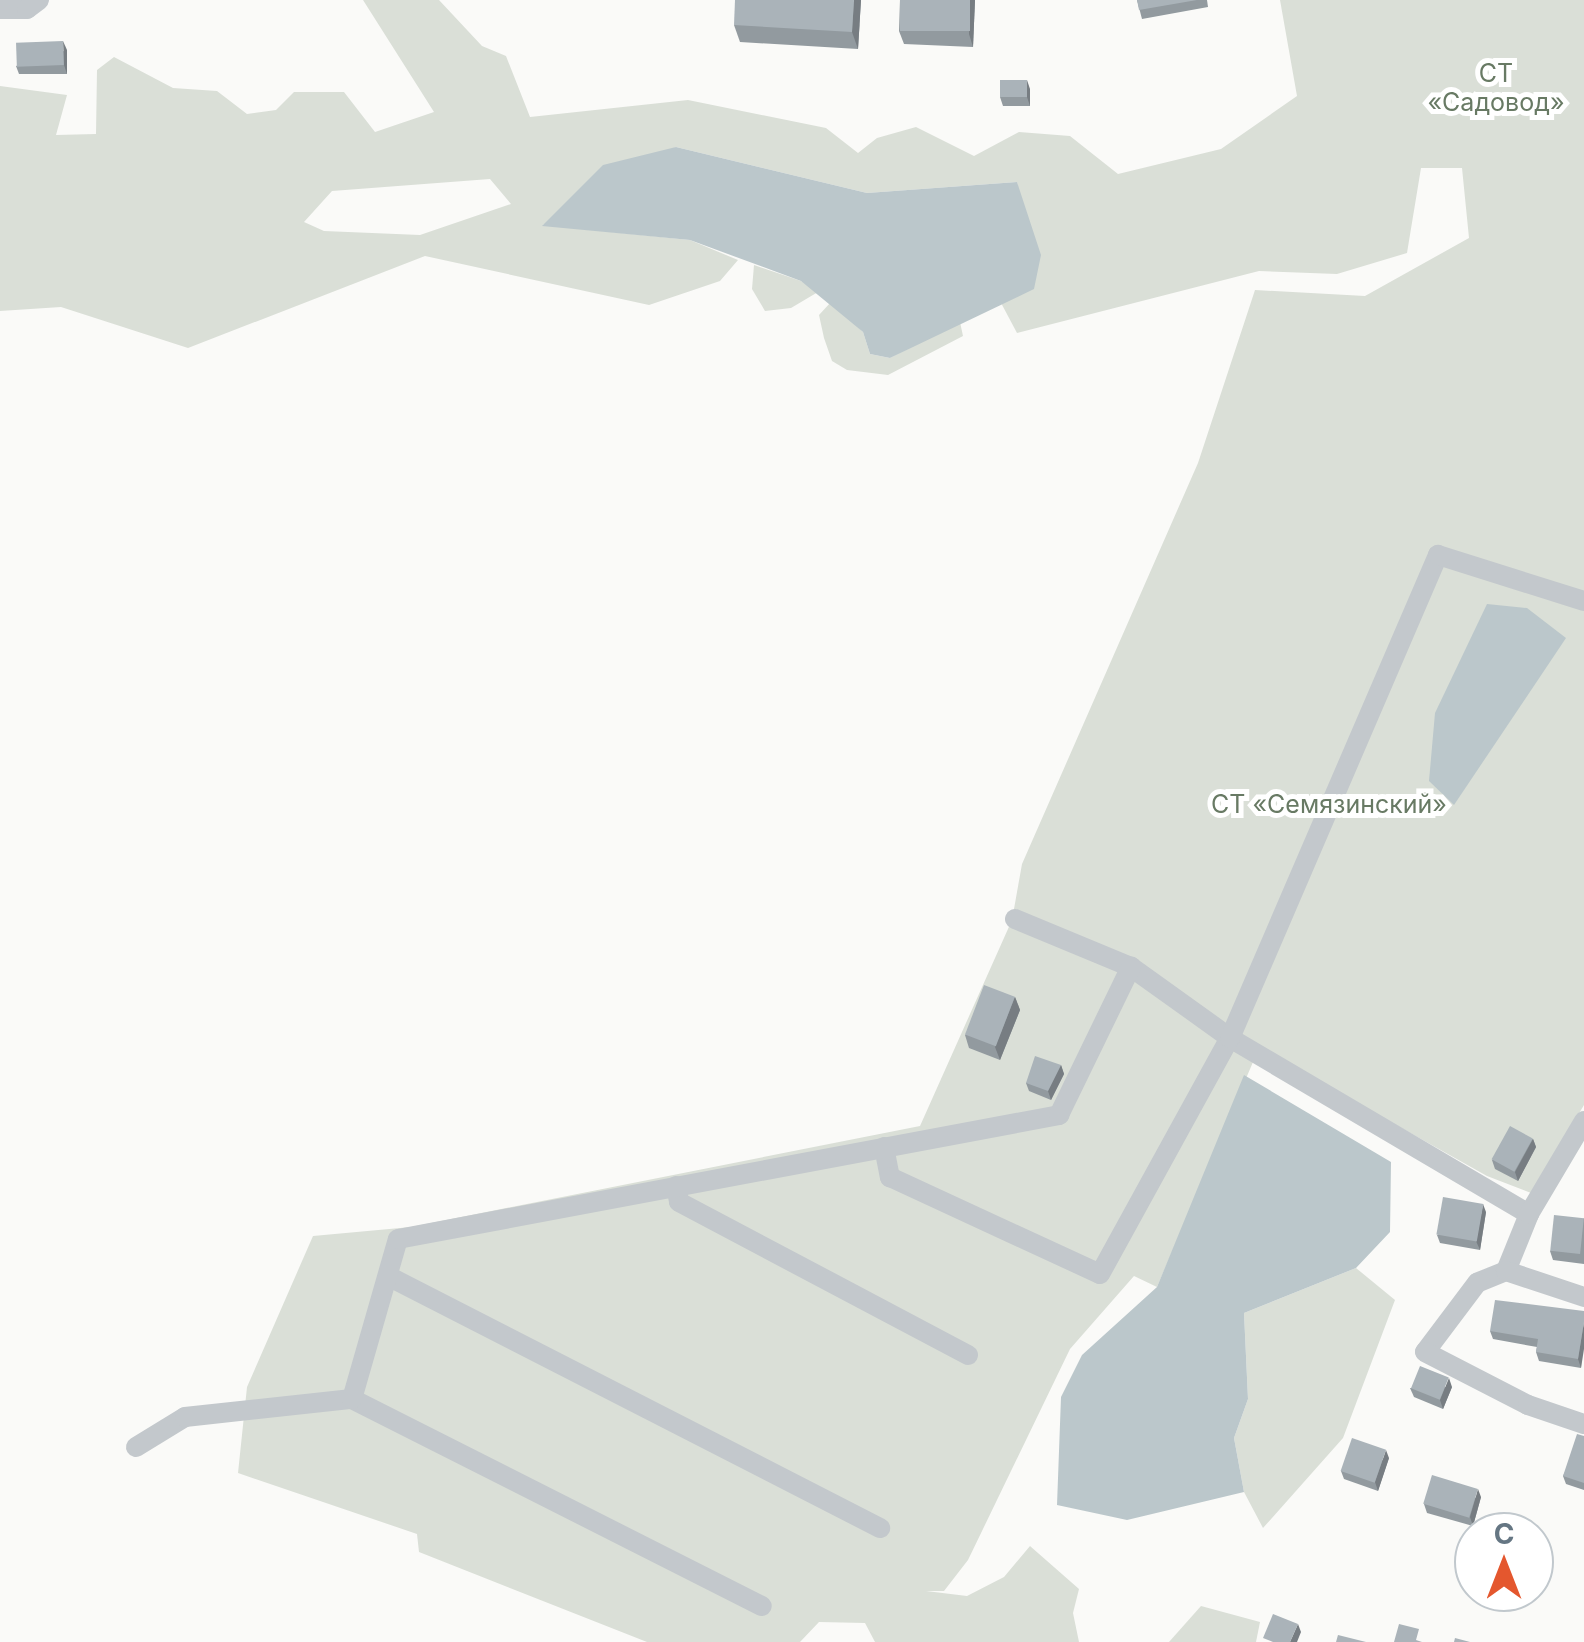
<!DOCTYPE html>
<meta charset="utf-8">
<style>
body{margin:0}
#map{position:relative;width:1584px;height:1642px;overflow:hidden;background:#fafaf8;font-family:Inter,sans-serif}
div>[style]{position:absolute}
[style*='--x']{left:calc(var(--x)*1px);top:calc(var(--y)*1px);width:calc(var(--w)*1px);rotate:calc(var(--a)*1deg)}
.green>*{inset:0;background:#dadfd7}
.water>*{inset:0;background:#bbc7cb}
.minor>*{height:20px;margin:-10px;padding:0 10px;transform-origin:10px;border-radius:10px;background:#c3c8cc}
.wall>*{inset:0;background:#929a9f}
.shaded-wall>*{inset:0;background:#777d82}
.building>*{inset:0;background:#aab3b9;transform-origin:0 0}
span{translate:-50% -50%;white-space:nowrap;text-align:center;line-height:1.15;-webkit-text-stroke:10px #fff;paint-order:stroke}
.park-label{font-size:25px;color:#687a64}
.north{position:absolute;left:1454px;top:1512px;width:100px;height:100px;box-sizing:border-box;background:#fff;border:2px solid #c1c8cd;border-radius:50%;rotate:0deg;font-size:28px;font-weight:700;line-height:40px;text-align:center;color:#657683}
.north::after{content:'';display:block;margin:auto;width:35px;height:45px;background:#e4572e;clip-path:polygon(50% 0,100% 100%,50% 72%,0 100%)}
</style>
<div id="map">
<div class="green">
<div style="clip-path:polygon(evenodd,363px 0,439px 0,482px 46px,506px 56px,530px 117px,688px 100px,826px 128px,858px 153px,877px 138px,916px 127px,974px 156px,1019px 132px,1070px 136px,1118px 174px,1221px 149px,1297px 96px,1280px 0,1584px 0,1584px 1105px,1531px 1193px,1487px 1176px,1259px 1048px,1157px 1287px,1134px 1276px,1070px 1349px,968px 1560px,944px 1591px,926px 1591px,967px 1596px,1004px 1577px,1030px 1546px,1079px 1589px,1073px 1613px,1079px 1642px,875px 1642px,865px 1623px,819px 1622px,800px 1642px,647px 1642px,419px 1552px,417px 1534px,238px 1473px,247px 1387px,313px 1236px,411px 1227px,920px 1126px,1012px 920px,1022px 864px,1198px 463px,1255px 290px,1365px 296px,1469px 238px,1462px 168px,1421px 168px,1407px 253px,1337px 274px,1259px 271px,1017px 333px,1000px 301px,1034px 288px,1017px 182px,867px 193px,676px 147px,543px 225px,690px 240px,738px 260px,720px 281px,649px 305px,425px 256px,188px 348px,61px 307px,0 311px,0 86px,67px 95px,56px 135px,96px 134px,97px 70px,114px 57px,173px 88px,217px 91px,247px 114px,276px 110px,294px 92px,344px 92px,375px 132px,434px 112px,363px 0,490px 179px,511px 204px,420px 235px,324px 231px,304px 222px,332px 191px,490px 179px)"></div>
<div style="clip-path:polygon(754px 265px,801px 281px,818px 292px,791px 308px,765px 311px,752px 289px)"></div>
<div style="clip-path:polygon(831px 302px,863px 332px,870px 354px,890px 358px,960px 322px,963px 336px,888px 375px,847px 370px,832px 361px,824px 338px,819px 315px)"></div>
<div style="clip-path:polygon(1356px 1268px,1395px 1300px,1343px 1438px,1263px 1528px,1244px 1492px,1234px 1438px,1248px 1399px,1244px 1313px)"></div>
<div style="clip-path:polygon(1201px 1606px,1260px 1622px,1256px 1642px,1169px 1642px)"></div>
</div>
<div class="water">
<div style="clip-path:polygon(676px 147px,867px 193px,1017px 182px,1041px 255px,1034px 289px,890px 358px,870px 354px,863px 332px,801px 281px,690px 240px,542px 226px,603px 165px)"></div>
<div style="clip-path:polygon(1487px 604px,1527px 608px,1566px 638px,1454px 805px,1429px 781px,1435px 713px)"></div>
<div style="clip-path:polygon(1244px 1075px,1391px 1162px,1390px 1232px,1356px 1268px,1244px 1313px,1248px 1399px,1234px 1438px,1244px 1492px,1127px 1520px,1057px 1505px,1061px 1397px,1082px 1355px,1157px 1287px)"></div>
</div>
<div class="minor">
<div style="--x:0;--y:9;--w:27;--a:0"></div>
<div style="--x:27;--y:9;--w:15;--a:-37"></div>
<div style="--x:1015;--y:919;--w:126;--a:22.5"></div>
<div style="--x:1131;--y:967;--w:122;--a:35.6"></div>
<div style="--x:1230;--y:1038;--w:347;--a:30.5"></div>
<div style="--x:884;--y:1147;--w:31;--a:79"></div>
<div style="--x:890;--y:1177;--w:231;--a:24.8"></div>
<div style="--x:1100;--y:1274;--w:269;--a:-61.2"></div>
<div style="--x:1230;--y:1038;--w:526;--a:-66.7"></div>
<div style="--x:1438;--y:555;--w:153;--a:17.5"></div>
<div style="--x:676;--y:1186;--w:16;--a:79"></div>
<div style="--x:679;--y:1202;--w:327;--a:27.9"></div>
<div style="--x:1506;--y:1271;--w:31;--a:158"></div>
<div style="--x:1477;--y:1283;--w:86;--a:127"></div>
<div style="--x:1425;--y:1352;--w:116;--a:27.2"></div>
<div style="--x:1528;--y:1405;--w:59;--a:18.7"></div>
<div style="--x:1506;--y:1271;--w:61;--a:-68"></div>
<div style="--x:1529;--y:1214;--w:108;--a:-59.4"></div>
<div style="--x:1506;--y:1271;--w:82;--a:18.4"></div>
<div style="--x:388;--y:1276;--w:553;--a:27.12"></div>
<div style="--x:352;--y:1399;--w:459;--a:26.8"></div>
<div style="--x:136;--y:1447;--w:57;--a:-31.5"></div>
<div style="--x:185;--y:1417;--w:168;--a:-6.2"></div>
<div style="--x:352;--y:1399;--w:166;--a:-74"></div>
<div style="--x:398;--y:1239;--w:673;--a:-10.62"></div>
<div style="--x:1059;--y:1115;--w:165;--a:-64.1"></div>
</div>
<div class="wall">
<div style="clip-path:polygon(861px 0,858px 49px,740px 42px,734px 25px)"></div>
<div style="clip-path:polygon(900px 0,975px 0,973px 47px,904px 44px,899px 31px)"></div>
<div style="clip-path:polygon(1137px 0,1207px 0,1208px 7px,1142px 19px)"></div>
<div style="clip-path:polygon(67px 50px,67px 74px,19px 74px,16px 66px)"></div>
<div style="clip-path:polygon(1030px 89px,1030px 106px,1003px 106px,1000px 97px)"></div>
<div style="clip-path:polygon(1015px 997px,1020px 1010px,1000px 1060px,969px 1048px,965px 1035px)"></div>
<div style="clip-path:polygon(1061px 1065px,1064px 1074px,1051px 1100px,1029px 1091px,1026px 1083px)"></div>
<div style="clip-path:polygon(1533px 1139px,1536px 1147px,1518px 1181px,1495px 1169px,1492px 1160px)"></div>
<div style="clip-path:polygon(1486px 1212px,1480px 1250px,1440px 1243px,1437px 1235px)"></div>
<div style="clip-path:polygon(1584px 1218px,1584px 1264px,1553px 1260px,1550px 1251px)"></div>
<div style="clip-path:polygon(1584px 1311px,1581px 1368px,1539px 1361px,1536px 1352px,1537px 1347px,1493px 1339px,1490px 1331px)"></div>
<div style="clip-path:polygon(1452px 1387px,1443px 1409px,1414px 1397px,1410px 1388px)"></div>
<div style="clip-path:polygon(1584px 1436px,1584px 1490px,1566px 1484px,1563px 1476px)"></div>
<div style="clip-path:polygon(1389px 1458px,1378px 1491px,1344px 1479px,1341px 1471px)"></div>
<div style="clip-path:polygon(1481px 1497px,1473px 1526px,1427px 1513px,1424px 1504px)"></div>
</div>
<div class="shaded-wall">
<div style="clip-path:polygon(854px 0,861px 0,858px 49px,852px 32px)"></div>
<div style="clip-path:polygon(970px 0,975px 0,973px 47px,969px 34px)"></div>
<div style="clip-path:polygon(63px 41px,67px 50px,67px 74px,64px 65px)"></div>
<div style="clip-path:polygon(1027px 80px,1030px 89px,1030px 106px,1027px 97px)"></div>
<div style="clip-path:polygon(1015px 997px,1020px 1010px,1000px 1060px,995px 1047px)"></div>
<div style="clip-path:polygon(1061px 1065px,1064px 1074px,1051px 1100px,1048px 1091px)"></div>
<div style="clip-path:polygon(1533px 1139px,1536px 1147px,1518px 1181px,1515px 1172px)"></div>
<div style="clip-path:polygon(1483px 1204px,1486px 1212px,1480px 1250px,1476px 1241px)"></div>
<div style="clip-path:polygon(1584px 1322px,1584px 1349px,1581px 1368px,1578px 1359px)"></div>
<div style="clip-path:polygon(1449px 1378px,1452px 1387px,1443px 1409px,1440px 1400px)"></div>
<div style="clip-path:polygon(1386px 1450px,1389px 1458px,1378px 1491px,1375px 1482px)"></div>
<div style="clip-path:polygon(1478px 1489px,1481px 1497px,1473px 1526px,1470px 1517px)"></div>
<div style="clip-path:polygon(1298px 1624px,1301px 1632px,1297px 1642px,1290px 1642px)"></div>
</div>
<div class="building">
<div style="clip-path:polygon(735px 0,854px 0,852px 32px,734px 25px)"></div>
<div style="left:900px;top:0;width:70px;height:31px"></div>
<div style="clip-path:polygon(1137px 0,1197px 0,1139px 10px)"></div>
<div style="left:63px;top:41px;width:24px;height:47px;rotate:88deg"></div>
<div style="left:1000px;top:80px;width:27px;height:17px"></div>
<div style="left:984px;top:985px;width:33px;height:53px;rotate:21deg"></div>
<div style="clip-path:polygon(1035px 1056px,1061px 1065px,1048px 1091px,1026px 1083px)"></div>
<div style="left:1510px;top:1126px;width:26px;height:38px;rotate:29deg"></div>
<div style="left:1443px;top:1197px;width:41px;height:38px;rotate:10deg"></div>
<div style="left:1554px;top:1215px;width:30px;height:36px;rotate:6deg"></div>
<div style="clip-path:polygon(1495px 1300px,1584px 1311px,1584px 1322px,1578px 1359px,1536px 1352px,1538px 1339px,1490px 1331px)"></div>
<div style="left:1420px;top:1366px;width:31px;height:24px;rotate:22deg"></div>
<div style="clip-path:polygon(1577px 1434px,1584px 1436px,1584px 1483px,1563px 1476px)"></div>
<div style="left:1352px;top:1438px;width:36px;height:35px;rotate:19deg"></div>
<div style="left:1432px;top:1475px;width:48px;height:30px;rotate:17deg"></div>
<div style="clip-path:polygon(1273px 1614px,1298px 1624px,1290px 1642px,1273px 1642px,1263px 1638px)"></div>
<div style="clip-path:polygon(1399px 1624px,1419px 1629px,1416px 1640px,1422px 1642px,1394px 1642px)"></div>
<div style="clip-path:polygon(1338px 1635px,1366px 1642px,1336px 1642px)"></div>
<div style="clip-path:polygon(1455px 1638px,1470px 1642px,1454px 1642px)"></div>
</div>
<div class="park-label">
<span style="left:1496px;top:88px">СТ<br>«Садовод»</span>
<span style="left:1329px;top:804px">СТ «Семязинский»</span>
</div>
<div class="north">С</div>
</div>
